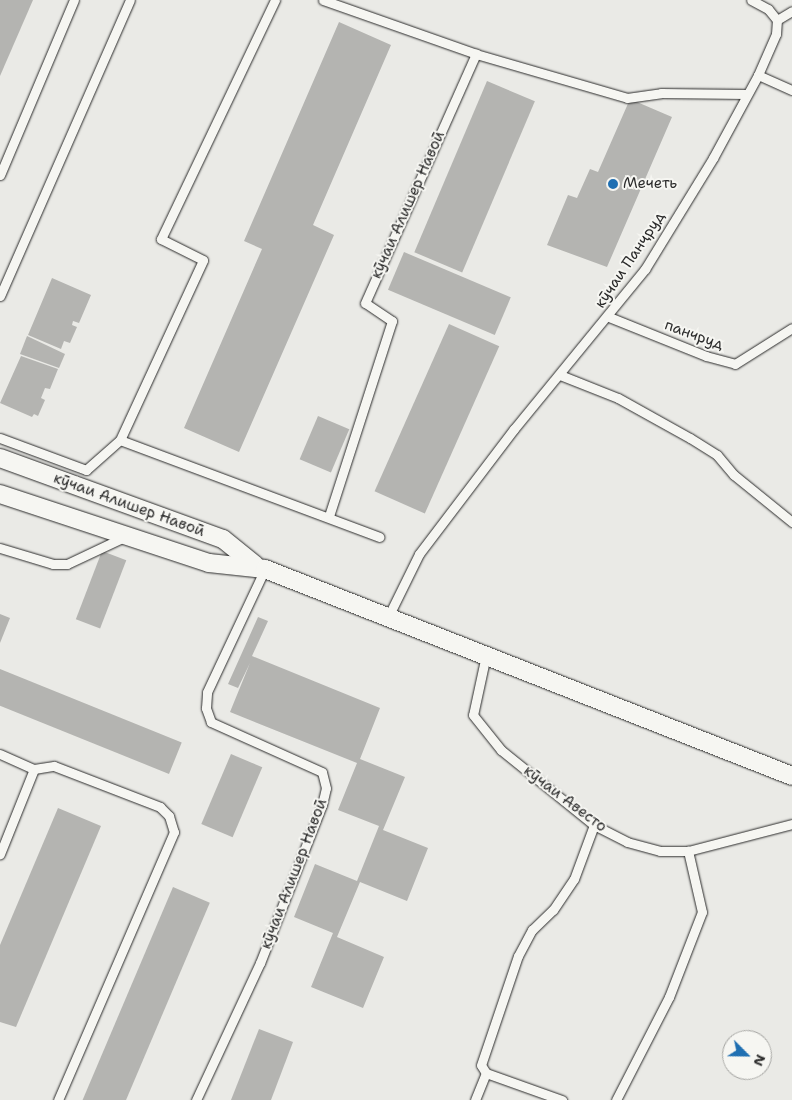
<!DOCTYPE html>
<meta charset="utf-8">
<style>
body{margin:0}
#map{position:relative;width:792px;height:1100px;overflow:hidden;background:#eaeae6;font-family:"Shantell Sans",sans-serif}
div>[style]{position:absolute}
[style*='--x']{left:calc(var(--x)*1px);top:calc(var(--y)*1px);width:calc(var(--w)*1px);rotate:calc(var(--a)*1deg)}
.building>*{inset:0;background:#b4b4b1;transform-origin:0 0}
.roads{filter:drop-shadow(0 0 1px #2b2b2b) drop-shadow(0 0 1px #2b2b2b)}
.lane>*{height:9px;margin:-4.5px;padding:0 4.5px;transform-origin:4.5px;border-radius:4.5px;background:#f6f6f2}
.street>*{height:18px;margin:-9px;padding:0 9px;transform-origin:9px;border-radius:9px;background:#f6f6f2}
.dots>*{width:14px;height:14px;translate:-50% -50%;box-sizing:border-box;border:2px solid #f6f6f2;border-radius:50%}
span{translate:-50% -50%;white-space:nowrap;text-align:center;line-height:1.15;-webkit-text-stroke:4px #f6f6f2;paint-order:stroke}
.poi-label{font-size:15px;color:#2b2b2b}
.left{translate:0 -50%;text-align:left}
.street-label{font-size:15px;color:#2b2b2b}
.north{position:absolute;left:722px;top:1030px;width:50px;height:50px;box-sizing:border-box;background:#f6f6f2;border:1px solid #a5a5a2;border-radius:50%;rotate:113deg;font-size:14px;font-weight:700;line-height:20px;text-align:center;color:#2b2b2b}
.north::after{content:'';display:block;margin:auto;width:18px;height:22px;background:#1f6fb2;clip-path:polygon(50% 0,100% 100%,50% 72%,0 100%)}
</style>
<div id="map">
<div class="building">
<div style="clip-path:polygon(0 0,33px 0,0 76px)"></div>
<div style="clip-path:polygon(339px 22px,391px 45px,313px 225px,334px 235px,239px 452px,184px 428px,262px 249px,244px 241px)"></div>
<div style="left:487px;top:81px;width:52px;height:186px;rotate:23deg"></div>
<div style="clip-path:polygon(630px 99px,672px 117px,607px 267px,547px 245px,568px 195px,577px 198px,590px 169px,598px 172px)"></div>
<div style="left:404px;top:252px;width:116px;height:41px;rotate:23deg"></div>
<div style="clip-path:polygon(52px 278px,91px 295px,79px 323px,73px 321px,72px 325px,77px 327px,70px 343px,64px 341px,61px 349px,28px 335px)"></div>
<div style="left:449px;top:324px;width:55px;height:183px;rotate:24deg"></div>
<div style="clip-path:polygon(27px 336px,65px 354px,59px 368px,20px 354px)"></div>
<div style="clip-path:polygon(21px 356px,58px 369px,50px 389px,45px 388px,41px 398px,45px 400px,38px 416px,34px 414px,32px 417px,0 403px)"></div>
<div style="left:318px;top:416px;width:34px;height:47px;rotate:23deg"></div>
<div style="left:102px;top:551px;width:26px;height:73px;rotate:21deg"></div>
<div style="clip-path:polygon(0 614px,10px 618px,0 643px)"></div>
<div style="clip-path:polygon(258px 617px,268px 621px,252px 656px,380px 708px,360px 759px,405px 777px,383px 830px,428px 848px,407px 901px,360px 882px,337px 937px,384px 957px,363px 1008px,311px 987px,333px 933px,294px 917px,315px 864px,357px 881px,379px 826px,338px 810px,357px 763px,230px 712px,250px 663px,238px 688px,228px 684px)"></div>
<div style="left:0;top:669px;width:196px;height:34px;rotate:22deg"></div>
<div style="left:231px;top:754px;width:34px;height:76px;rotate:23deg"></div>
<div style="clip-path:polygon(58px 808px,101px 826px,16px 1027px,0 1022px,0 945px)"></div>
<div style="left:173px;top:887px;width:40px;height:232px;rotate:23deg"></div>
<div style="clip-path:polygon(259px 1029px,293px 1042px,271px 1100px,231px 1100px)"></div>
</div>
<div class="roads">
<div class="lane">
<div style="--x:323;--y:0;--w:162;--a:19.4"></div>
<div style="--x:476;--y:54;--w:157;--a:16.2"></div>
<div style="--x:627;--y:98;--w:34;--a:-8"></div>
<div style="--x:661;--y:93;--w:85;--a:0.7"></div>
<div style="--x:777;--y:20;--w:17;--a:-31"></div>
<div style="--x:758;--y:75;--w:37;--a:24"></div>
<div style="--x:0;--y:175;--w:190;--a:-67.1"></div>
<div style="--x:0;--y:296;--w:323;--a:-66.3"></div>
<div style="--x:609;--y:317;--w:105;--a:21.9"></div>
<div style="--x:706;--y:356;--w:30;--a:15"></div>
<div style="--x:735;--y:364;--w:67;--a:-32.3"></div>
<div style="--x:560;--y:375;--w:62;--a:21.6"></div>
<div style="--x:618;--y:398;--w:82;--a:29.1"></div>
<div style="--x:690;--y:438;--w:32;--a:32"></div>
<div style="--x:717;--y:455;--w:26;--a:50"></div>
<div style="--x:734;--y:475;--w:75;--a:39"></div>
<div style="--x:0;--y:438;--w:92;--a:20.4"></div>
<div style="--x:86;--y:470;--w:45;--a:-41.4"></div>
<div style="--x:120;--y:440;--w:277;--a:20.5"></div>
<div style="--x:120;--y:440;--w:198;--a:-65.2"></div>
<div style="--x:203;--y:260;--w:47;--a:-153.4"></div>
<div style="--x:161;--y:239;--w:265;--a:-64.5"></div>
<div style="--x:329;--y:516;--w:205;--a:-72.1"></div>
<div style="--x:392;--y:321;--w:32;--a:-146"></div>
<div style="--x:365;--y:303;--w:273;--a:-66"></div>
<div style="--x:0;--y:548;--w:55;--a:16.8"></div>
<div style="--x:53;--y:564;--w:14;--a:0"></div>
<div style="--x:67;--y:564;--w:63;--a:-25.3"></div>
<div style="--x:388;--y:617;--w:70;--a:-63.8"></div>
<div style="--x:419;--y:554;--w:157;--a:-52.8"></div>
<div style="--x:514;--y:429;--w:207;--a:-50.7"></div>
<div style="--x:645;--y:269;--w:130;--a:-58.5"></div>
<div style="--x:713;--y:158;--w:94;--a:-61.5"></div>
<div style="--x:758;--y:75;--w:45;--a:-66.3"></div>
<div style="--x:776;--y:34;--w:14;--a:-86"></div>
<div style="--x:777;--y:20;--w:14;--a:-129"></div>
<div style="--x:768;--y:9;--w:19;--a:-152"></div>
<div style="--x:486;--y:655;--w:61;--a:102.2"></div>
<div style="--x:473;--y:715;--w:45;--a:51.3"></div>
<div style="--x:501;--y:750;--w:119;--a:38.9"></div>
<div style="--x:594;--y:825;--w:37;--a:27"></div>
<div style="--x:627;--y:842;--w:34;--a:15"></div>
<div style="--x:660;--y:851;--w:28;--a:0"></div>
<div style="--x:688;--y:851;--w:107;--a:-14.6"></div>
<div style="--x:0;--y:754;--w:37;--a:24"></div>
<div style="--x:34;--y:769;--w:92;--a:111.8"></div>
<div style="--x:34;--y:769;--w:20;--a:-9"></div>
<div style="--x:54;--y:766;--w:114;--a:21.1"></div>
<div style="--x:160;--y:807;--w:13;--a:45"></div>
<div style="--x:169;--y:816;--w:17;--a:73"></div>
<div style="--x:174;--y:832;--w:292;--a:113.4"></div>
<div style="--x:486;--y:1073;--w:9;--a:-122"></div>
<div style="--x:481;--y:1065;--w:115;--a:-71.3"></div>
<div style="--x:518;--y:956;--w:30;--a:-62"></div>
<div style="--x:532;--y:930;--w:29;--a:-44"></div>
<div style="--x:553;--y:910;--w:37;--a:-56"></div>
<div style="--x:574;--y:879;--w:58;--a:-69.7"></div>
<div style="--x:196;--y:1100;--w:151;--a:-65"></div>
<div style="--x:260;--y:963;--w:170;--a:-68.6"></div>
<div style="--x:322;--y:805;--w:17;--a:-77"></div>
<div style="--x:326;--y:788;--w:16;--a:-104"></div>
<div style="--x:322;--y:772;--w:122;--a:-155.8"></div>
<div style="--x:211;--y:722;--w:15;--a:-110"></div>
<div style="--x:206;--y:708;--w:16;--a:-86"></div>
<div style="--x:207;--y:692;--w:136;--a:-64.8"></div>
<div style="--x:475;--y:1100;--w:29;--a:-68"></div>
<div style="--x:486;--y:1073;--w:81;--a:19.6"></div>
<div style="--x:616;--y:1100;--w:116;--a:-62.8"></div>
<div style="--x:669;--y:997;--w:91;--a:-68.8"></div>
<div style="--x:702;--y:912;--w:63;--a:-102.9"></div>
</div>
<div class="street">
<div style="--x:0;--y:458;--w:237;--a:20"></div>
<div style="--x:223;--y:539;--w:41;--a:39.1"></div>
<div style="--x:0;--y:494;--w:220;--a:18.3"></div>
<div style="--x:209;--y:563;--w:56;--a:6.1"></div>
<div style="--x:265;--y:569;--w:566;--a:21.44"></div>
</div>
</div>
<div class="dots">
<div style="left:613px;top:184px;background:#1f6fb2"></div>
</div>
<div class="poi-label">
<span class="left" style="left:623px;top:184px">Мечеть</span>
</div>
<div class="street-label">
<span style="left:408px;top:205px;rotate:-66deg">кӯчаи Алишер Навоӣ</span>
<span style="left:630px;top:260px;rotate:-56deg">кӯчаи Панҷруд</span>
<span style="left:694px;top:335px;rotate:20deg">панчруд</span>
<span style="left:129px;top:505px;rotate:20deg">кӯчаи Алишер Навоӣ</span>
<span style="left:565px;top:799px;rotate:37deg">кӯчаи Авесто</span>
<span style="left:294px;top:874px;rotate:-69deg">кӯчаи Алишер Навоӣ</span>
</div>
<div class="north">N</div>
</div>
